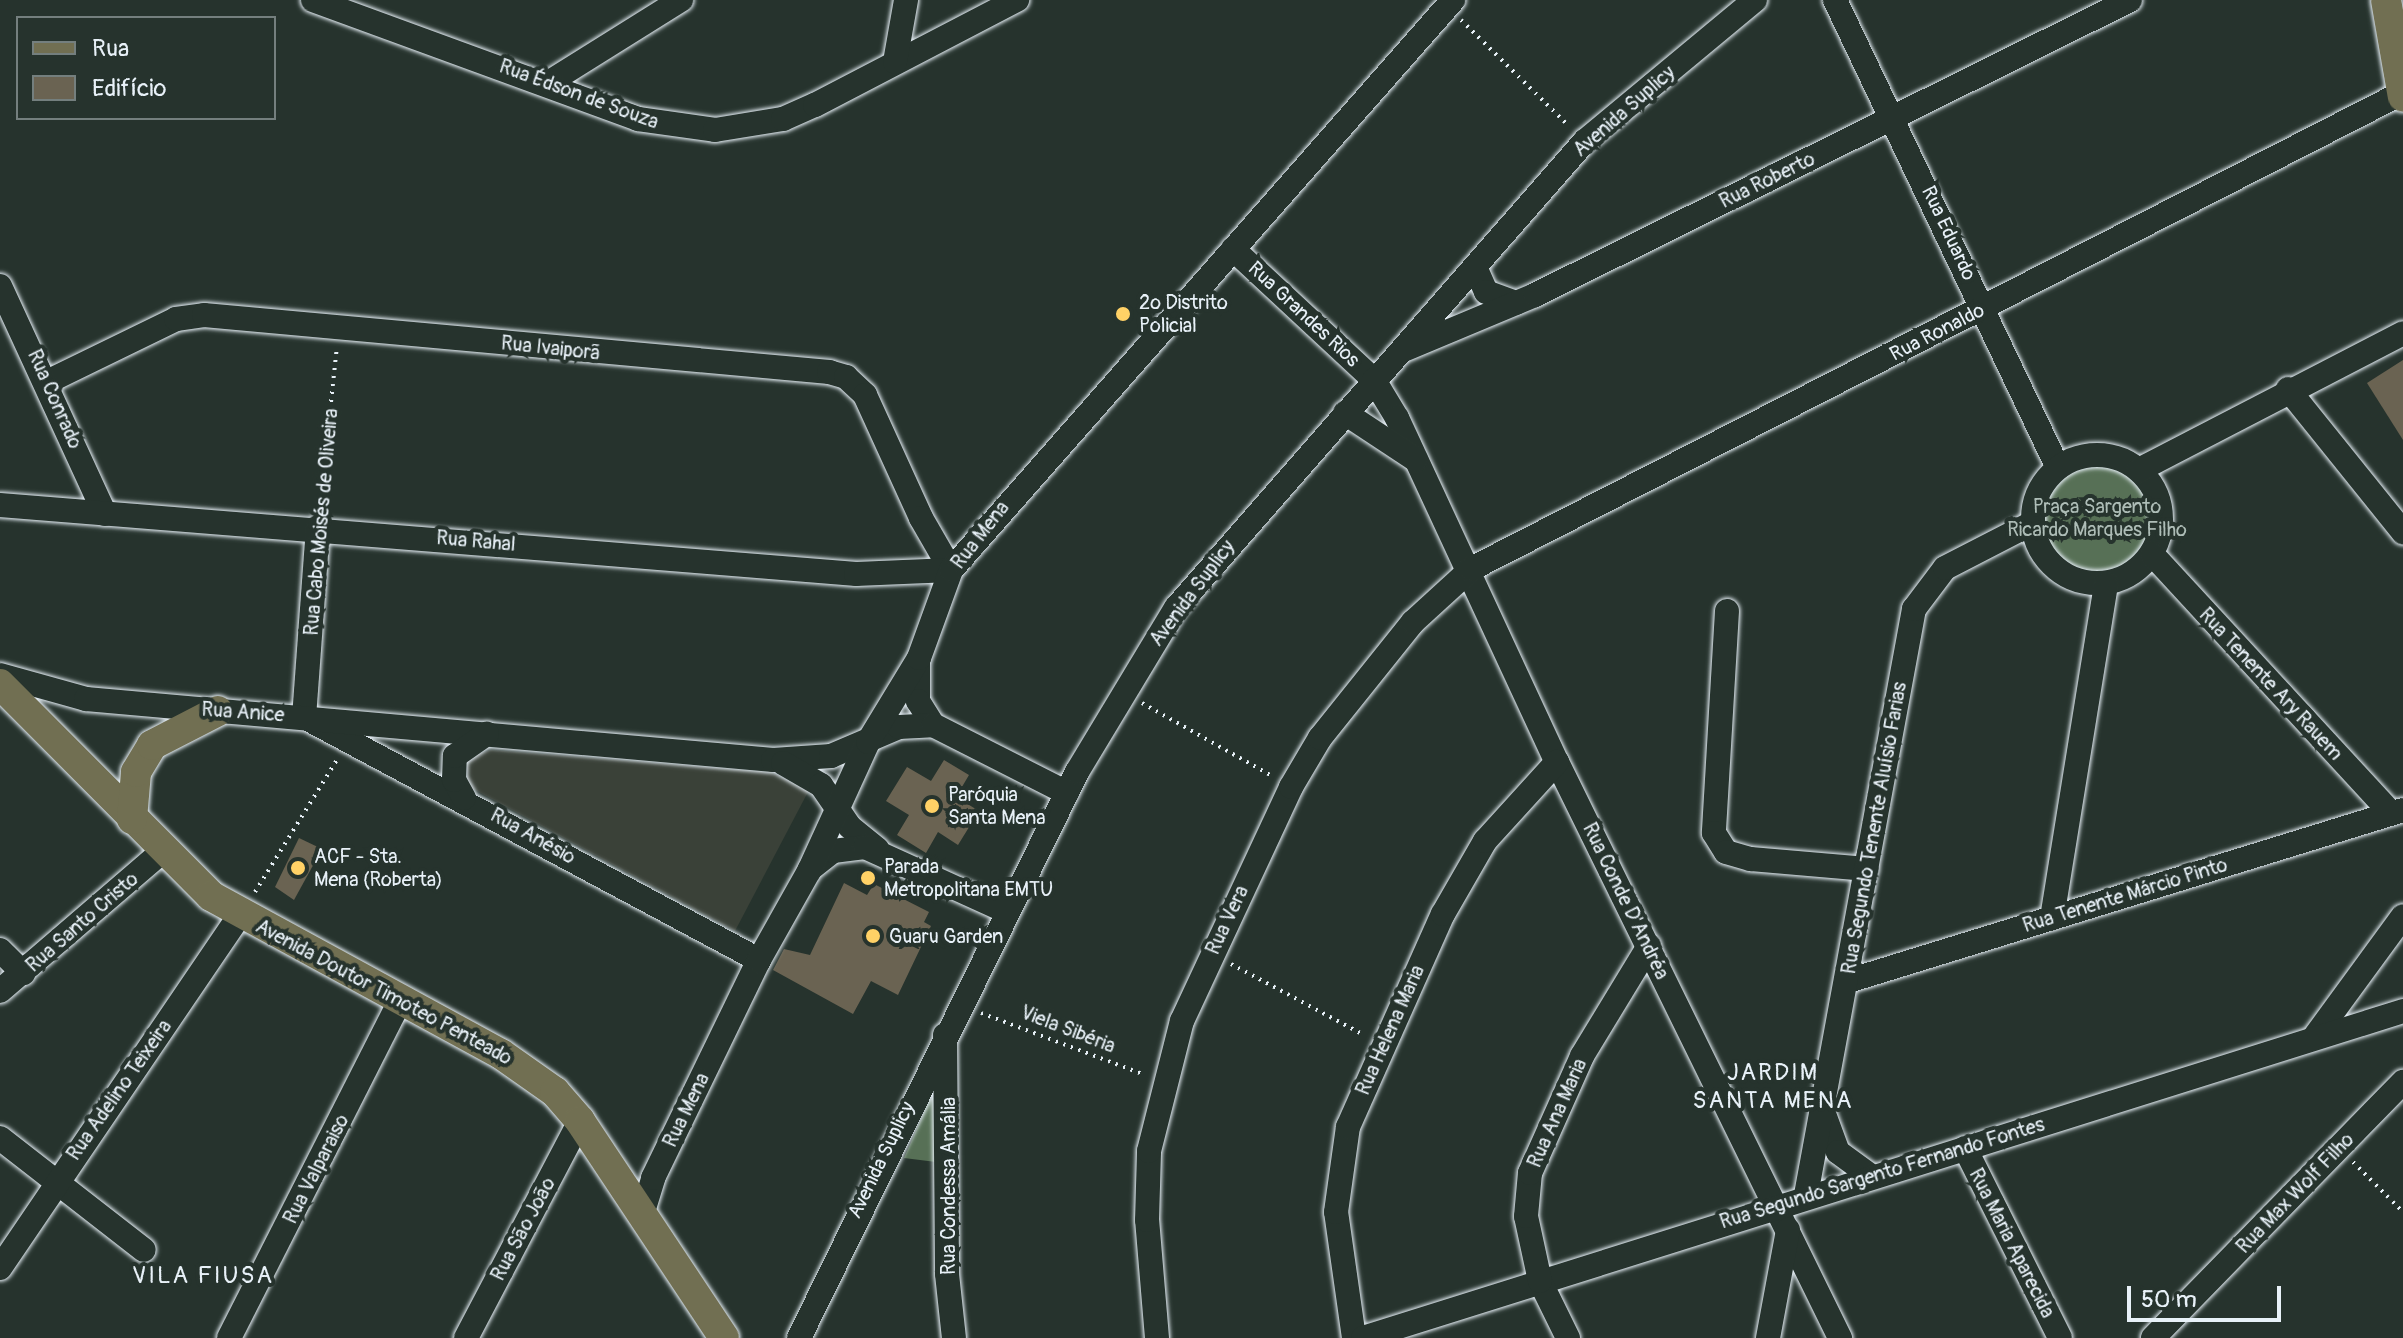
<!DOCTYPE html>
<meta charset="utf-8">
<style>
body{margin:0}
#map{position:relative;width:2403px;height:1338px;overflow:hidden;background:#26332d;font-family:Pangolin,sans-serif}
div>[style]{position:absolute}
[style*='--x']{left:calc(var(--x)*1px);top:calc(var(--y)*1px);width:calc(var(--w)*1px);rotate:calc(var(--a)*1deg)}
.built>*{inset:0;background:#3a4138}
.green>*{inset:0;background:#577056}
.round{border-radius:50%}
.building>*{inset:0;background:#6a6352}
.path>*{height:4px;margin-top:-2px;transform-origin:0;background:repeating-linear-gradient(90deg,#e8f1f8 0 2px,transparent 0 8px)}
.roads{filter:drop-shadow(0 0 2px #e8f1f8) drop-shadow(0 0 2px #e8f1f8)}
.minor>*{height:24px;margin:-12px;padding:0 12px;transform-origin:12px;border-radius:12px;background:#26332d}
.minor>.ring{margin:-12px;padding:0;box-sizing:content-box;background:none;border:24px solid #26332d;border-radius:50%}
.major>*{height:30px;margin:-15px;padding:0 15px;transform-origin:15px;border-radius:15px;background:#716f52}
.dots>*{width:22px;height:22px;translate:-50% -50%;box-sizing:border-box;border:4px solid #26332d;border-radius:50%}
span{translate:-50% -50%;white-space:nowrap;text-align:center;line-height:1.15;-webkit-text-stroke:8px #26332d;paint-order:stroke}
.street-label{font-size:20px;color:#e8f1f8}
.poi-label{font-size:20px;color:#e8f1f8}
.left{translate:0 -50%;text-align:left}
.park-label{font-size:20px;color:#aebdb7}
.quarter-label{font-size:24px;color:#e8f1f8;letter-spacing:2px}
.legend{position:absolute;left:16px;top:16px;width:260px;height:104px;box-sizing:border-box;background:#26332d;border:2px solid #747f7e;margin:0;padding:10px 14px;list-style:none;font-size:24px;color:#e8f1f8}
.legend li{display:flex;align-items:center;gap:16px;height:40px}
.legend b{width:40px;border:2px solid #747f7e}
.scale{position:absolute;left:2127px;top:1286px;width:154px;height:36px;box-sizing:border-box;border:4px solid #e8f1f8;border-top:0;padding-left:10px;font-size:24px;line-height:28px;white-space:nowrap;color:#e8f1f8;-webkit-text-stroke:6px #26332d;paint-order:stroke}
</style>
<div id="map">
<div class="built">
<div style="clip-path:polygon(491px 750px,770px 772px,809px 790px,735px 931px,468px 786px,467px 758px)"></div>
</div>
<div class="green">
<div class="round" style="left:2037px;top:459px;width:120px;height:120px"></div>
<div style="clip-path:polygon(934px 1097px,936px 1162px,904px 1158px,929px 1101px)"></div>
</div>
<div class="building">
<div style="clip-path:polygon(2403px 360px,2403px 440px,2367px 383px)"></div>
<div style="clip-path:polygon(944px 760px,969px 775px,956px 797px,979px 811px,958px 845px,938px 832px,926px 853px,897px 835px,909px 815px,886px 801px,907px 767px,931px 781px)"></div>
<div style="clip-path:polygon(299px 838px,322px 849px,294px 900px,275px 887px)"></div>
<div style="clip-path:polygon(844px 883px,867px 895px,874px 884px,929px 912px,924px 922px,931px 926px,898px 995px,871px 981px,853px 1014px,773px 970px,784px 949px,810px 955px)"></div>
</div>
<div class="path">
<div style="--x:1461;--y:20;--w:151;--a:44.5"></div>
<div style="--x:320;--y:505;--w:159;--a:-83.9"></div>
<div style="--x:1142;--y:703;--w:151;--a:29.3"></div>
<div style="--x:255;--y:892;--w:155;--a:-58.2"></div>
<div style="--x:1231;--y:964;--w:151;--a:28.1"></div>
<div style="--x:981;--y:1013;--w:175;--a:20.7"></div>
<div style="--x:2353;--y:1162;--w:71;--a:45"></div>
</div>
<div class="roads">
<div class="minor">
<div style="--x:313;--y:0;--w:346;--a:20.1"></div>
<div style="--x:638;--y:119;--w:78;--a:8.1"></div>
<div style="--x:715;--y:130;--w:69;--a:-9.2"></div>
<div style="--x:783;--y:119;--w:35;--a:-24"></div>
<div style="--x:815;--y:105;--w:228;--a:-27.5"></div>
<div style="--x:1835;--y:0;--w:518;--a:64.52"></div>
<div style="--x:895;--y:62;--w:63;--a:-79.9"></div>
<div style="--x:548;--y:83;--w:157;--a:-32"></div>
<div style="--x:1233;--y:249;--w:192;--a:42.9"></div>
<div style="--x:1374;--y:380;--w:44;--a:58.8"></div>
<div style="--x:1397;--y:418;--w:379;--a:65.1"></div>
<div style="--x:1557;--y:762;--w:642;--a:63.83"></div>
<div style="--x:1475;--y:267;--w:27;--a:66"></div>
<div style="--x:1486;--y:292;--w:32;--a:20"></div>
<div style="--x:0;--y:286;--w:251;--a:65.3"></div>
<div style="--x:1406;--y:349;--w:140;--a:-22.7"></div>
<div style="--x:1535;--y:295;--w:664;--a:-26.37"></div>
<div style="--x:49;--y:381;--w:141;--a:-26"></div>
<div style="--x:176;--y:319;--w:28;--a:-8"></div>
<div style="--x:204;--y:315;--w:628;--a:5.21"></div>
<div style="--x:829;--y:372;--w:18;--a:16"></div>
<div style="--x:846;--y:377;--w:26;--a:43"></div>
<div style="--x:865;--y:395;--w:135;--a:65.5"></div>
<div style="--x:921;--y:518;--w:60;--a:60"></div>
<div style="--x:2288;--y:389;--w:184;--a:51.2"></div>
<div style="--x:1345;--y:413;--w:85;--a:33.5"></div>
<div class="ring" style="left:2033px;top:455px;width:104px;height:104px"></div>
<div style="--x:2139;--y:470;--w:297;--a:-27.4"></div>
<div style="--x:0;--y:505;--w:859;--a:4.61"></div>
<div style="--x:856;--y:574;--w:95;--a:-2.4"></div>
<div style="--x:318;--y:527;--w:191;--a:94.2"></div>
<div style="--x:304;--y:717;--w:516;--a:28.11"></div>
<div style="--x:2152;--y:554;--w:352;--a:47.3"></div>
<div style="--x:1727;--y:611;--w:222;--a:93.4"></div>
<div style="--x:1714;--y:833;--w:22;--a:58"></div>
<div style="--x:1726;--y:852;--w:26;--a:16"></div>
<div style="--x:1751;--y:859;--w:116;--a:4.9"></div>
<div style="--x:918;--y:661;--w:40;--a:90"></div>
<div style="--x:918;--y:701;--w:28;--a:58"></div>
<div style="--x:0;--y:675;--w:89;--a:15.6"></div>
<div style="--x:86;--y:699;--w:690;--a:5.07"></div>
<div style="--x:773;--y:760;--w:58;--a:-3.9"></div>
<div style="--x:831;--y:756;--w:74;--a:-23.1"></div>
<div style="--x:899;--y:727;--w:34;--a:-3"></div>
<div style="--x:933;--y:725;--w:150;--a:26.9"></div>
<div style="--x:783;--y:763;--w:44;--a:30.1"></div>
<div style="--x:821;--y:785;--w:51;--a:55.4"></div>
<div style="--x:850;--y:827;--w:35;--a:39"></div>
<div style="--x:464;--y:798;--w:21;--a:-119"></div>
<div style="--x:454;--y:780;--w:24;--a:-88"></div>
<div style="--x:455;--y:756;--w:39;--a:-35"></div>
<div style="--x:810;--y:869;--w:29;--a:-38"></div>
<div style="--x:833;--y:851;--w:32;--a:-7"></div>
<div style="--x:865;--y:847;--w:155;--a:24.4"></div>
<div style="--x:2052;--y:918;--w:338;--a:-80.8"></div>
<div style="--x:0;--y:950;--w:33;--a:45"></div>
<div style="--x:1848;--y:981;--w:581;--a:-17.12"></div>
<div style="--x:0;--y:991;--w:215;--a:-40.7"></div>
<div style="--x:945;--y:1035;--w:239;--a:89.5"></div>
<div style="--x:947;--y:1274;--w:64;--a:83.8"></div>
<div style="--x:2316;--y:1035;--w:147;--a:-53.8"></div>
<div style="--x:1824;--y:1114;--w:40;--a:69.8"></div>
<div style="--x:1838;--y:1152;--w:39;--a:36"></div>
<div style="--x:0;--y:1138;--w:182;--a:37.9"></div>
<div style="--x:1965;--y:1148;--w:212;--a:63.4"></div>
<div style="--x:1806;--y:1195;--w:596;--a:-79.56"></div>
<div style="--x:1914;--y:609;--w:51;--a:-52.9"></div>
<div style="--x:1945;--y:568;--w:98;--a:-27.3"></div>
<div style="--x:642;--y:1215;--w:39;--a:-73"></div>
<div style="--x:653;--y:1178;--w:242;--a:-64.1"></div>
<div style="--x:759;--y:960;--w:102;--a:-60.7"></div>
<div style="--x:809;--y:871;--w:142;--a:-65.4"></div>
<div style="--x:868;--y:742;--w:98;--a:-58.7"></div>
<div style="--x:919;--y:658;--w:94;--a:-70"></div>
<div style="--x:951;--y:570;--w:760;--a:-48.63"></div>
<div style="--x:0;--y:1268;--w:428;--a:-55.8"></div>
<div style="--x:229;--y:1338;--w:380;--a:-63.1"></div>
<div style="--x:466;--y:1338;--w:245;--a:-62.3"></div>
<div style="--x:799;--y:1338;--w:631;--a:-63.84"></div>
<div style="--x:1077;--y:772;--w:192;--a:-58.9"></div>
<div style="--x:1176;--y:608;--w:621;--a:-48.79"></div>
<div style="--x:1585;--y:141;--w:221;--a:-39.7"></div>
<div style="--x:1157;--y:1338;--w:118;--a:-94.8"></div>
<div style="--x:1147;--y:1220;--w:69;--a:-88.3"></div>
<div style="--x:1149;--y:1151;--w:134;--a:-75.8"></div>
<div style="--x:1182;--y:1021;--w:258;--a:-65"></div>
<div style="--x:1291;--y:787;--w:57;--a:-59.4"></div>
<div style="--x:1320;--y:738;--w:149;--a:-51.3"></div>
<div style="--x:1413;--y:622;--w:79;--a:-42.4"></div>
<div style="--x:1471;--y:569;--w:1046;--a:-27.08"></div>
<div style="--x:1354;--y:1338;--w:127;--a:-98.1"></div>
<div style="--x:1336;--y:1212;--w:86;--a:-82"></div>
<div style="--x:1348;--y:1127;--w:233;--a:-66"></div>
<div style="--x:1443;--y:914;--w:84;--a:-60.1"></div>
<div style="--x:1485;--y:841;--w:107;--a:-47.7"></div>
<div style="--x:1363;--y:1338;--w:1090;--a:-17.45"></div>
<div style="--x:1568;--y:1338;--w:64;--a:-116.2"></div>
<div style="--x:1540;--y:1281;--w:66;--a:-102.2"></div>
<div style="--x:1526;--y:1216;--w:43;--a:-84.7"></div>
<div style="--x:1530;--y:1173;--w:128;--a:-66"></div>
<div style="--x:1582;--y:1056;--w:129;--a:-58.7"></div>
<div style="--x:1768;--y:1338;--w:110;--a:-79.5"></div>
<div style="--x:2153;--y:1338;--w:358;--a:-45.7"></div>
</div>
<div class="major">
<div style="--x:2386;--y:0;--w:98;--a:80.1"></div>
<div style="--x:0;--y:684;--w:299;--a:45.1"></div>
<div style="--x:211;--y:896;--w:330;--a:28.6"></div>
<div style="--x:501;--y:1054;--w:66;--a:35.1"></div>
<div style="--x:555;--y:1092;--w:38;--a:49"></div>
<div style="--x:580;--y:1121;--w:260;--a:56.4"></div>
<div style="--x:132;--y:819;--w:47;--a:-85.1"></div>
<div style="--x:136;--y:772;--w:31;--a:-59"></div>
<div style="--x:152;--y:745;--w:74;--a:-27.3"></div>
</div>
</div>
<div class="dots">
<div style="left:1123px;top:314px;background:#ffd166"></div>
<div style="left:932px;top:806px;background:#ffd166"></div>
<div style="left:298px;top:868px;background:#ffd166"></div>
<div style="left:868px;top:878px;background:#ffd166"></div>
<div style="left:873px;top:936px;background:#ffd166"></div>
</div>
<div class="street-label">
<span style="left:579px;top:94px;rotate:20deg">Rua Édson de Souza</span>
<span style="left:1624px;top:111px;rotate:-41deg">Avenida Suplicy</span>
<span style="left:1767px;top:180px;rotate:-26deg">Rua Roberto</span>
<span style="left:1949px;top:233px;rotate:65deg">Rua Eduardo</span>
<span style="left:1304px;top:314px;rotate:43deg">Rua Grandes Rios</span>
<span style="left:1937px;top:332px;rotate:-27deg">Rua Ronaldo</span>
<span style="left:551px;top:348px;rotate:6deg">Rua Ivaiporã</span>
<span style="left:55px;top:399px;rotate:66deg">Rua Conrado</span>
<span style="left:321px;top:522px;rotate:-85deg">Rua Cabo Moisés de Oliveira</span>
<span style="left:980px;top:535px;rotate:-52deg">Rua Mena</span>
<span style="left:476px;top:541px;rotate:5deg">Rua Rahal</span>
<span style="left:1192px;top:593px;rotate:-53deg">Avenida Suplicy</span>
<span style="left:2271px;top:684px;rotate:47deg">Rua Tenente Ary Rauem</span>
<span style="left:243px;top:712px;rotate:4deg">Rua Anice</span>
<span style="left:1874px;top:828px;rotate:-80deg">Rua Segundo Tenente Aluísio Farias</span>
<span style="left:533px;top:836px;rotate:29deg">Rua Anésio</span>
<span style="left:2125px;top:895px;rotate:-17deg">Rua Tenente Márcio Pinto</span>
<span style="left:1626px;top:901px;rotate:64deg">Rua Conde D'Andréa</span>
<span style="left:1227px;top:920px;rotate:-65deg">Rua Vera</span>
<span style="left:82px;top:922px;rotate:-41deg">Rua Santo Cristo</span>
<span style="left:384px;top:992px;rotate:28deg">Avenida Doutor Timoteo Penteado</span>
<span style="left:1068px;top:1029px;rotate:21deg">Viela Sibéria</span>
<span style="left:1390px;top:1030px;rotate:-66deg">Rua Helena Maria</span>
<span style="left:119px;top:1090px;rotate:-55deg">Rua Adelino Teixeira</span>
<span style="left:686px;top:1110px;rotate:-64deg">Rua Mena</span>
<span style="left:1557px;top:1113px;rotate:-66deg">Rua Ana Maria</span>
<span style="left:881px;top:1160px;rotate:-64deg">Avenida Suplicy</span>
<span style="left:316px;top:1169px;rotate:-63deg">Rua Valparaiso</span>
<span style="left:1882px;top:1173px;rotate:-17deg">Rua Segundo Sargento Fernando Fontes</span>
<span style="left:948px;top:1186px;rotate:-90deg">Rua Condessa Amália</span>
<span style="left:2295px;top:1193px;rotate:-46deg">Rua Max Wolf Filho</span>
<span style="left:523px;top:1229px;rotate:-62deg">Rua São João</span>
<span style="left:2012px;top:1243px;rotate:63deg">Rua Maria Aparecida</span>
</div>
<div class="poi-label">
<span class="left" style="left:1139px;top:314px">2º Distrito<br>Policial</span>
<span class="left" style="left:948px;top:806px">Paróquia<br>Santa Mena</span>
<span class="left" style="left:314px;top:868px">ACF - Sta.<br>Mena (Roberta)</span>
<span class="left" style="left:884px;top:878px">Parada<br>Metropolitana EMTU</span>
<span class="left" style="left:889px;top:936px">Guaru Garden</span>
</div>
<div class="park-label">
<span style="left:2097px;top:518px">Praça Sargento<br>Ricardo Marques Filho</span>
</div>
<div class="quarter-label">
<span style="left:1773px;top:1087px">JARDIM<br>SANTA MENA</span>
<span style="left:203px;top:1276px">VILA FIUSA</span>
</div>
<ul class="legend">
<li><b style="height:10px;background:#716f52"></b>Rua</li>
<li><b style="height:22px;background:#6a6352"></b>Edifício</li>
</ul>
<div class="scale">50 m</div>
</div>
